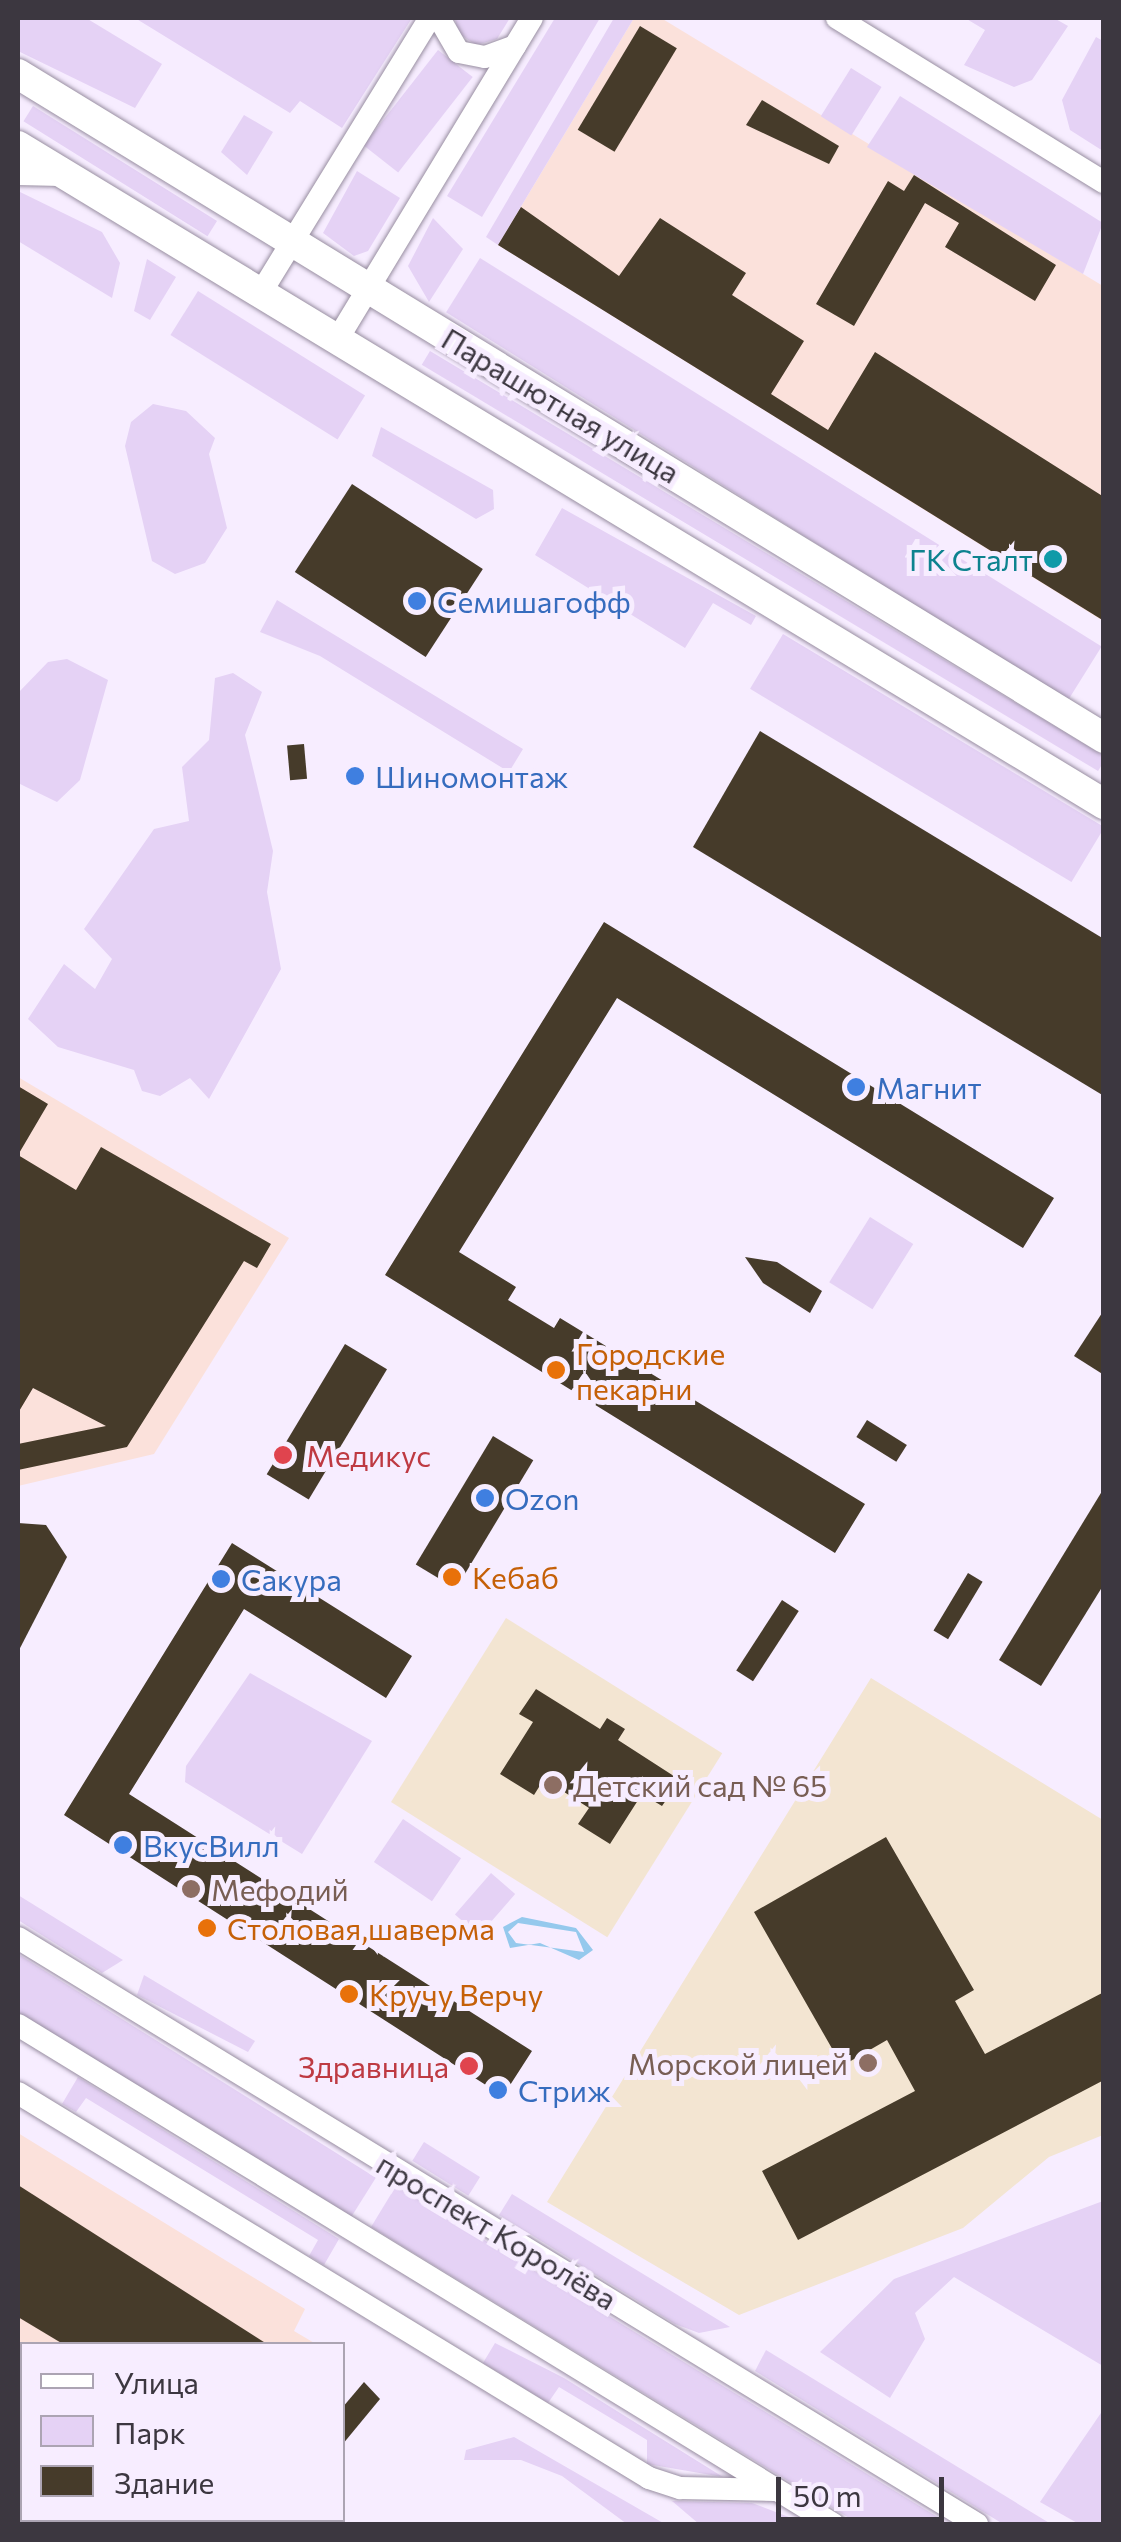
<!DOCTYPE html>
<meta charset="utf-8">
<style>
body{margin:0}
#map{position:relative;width:1121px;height:2542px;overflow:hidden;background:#f7edff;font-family:Commissioner,sans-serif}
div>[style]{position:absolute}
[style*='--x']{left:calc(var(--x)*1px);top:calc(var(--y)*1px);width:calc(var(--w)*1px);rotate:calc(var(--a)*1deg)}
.industrial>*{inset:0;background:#fbe1db}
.education>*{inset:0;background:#f3e5d2;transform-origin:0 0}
.green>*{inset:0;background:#e5d2f5;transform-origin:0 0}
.water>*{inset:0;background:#95c9ed}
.building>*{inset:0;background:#463b2a;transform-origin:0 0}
.roads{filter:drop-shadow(0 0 2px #988ea1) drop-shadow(0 0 2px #988ea1)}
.minor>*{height:22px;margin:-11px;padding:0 11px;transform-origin:11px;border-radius:11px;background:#fff}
.major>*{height:30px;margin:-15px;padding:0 15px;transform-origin:15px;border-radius:15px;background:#fff}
.dots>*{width:28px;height:28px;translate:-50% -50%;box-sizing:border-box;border:5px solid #f7edff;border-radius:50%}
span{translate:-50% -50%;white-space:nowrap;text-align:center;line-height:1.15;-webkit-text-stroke:10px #f7edff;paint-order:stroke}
.street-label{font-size:30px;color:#3c3740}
.culture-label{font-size:30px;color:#0d838f}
.right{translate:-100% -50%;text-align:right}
.shop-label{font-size:30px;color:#366cbe}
.left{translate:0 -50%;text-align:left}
.food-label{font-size:30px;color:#c56008}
.health-label{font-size:30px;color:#be3a42}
.education-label{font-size:30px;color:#785e54}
.frame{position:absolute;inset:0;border:20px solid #3c3740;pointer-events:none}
.legend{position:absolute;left:20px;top:2342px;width:325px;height:180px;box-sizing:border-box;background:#f7edff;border:2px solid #aca4b3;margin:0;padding:12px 18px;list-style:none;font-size:30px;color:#3c3740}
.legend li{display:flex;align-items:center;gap:20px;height:50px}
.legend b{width:50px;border:2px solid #aca4b3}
.scale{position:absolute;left:776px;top:2477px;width:168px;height:45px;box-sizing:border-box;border:5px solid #3c3740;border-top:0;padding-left:12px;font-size:30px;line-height:35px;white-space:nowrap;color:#3c3740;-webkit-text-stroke:8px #f7edff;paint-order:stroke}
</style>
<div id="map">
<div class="industrial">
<div style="clip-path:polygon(634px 18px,661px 18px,1103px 286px,1103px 621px,498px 245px)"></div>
<div style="clip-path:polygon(18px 1077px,289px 1238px,154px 1454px,18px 1486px)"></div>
<div style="clip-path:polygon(18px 2133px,305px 2309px,294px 2331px,316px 2344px,22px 2344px,22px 2520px,69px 2520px,26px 2524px,18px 2524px)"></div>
</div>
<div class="education">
<div style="left:506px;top:1618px;width:255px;height:217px;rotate:32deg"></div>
<div style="clip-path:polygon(871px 1678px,1103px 1820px,1103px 2135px,1049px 2157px,963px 2228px,739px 2315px,547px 2202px)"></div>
</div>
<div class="green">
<div style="clip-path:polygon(18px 18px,86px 18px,162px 64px,135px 108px,18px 51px)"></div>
<div style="clip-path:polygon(135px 18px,412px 18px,342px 128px,300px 101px,290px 113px)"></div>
<div style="clip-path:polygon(455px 18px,510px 18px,497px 39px,476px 45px,458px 33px)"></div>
<div style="clip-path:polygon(555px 18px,600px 18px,482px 217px,447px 196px)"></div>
<div style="clip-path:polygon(614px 18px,634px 18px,498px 245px,486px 237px)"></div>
<div style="clip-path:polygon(965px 18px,1054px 18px,1068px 26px,1032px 80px,1014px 87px,964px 65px,985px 30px)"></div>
<div style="clip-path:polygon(1096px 37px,1103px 41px,1103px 151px,1070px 130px,1062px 100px)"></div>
<div style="left:438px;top:50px;width:44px;height:121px;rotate:38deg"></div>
<div style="left:851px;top:68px;width:36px;height:57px;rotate:32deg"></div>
<div style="clip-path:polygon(900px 96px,1103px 223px,1083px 274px,867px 147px)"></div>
<div style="left:33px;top:106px;width:217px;height:18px;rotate:32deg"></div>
<div style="clip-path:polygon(244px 115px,273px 132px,247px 175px,221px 152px)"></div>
<div style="clip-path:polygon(357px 171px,400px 198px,368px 251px,354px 256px,323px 233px)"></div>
<div style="clip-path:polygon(18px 191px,102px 232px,120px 263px,112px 298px,18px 241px)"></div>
<div style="clip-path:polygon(433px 218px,463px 249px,429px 302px,408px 266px)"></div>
<div style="left:480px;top:258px;width:733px;height:64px;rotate:32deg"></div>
<div style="clip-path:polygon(147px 259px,176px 277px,150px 320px,134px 311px)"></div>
<div style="left:198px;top:291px;width:197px;height:52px;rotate:32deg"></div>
<div style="left:430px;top:351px;width:789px;height:16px;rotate:31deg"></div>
<div style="clip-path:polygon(153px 404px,186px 411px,215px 438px,209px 454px,227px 528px,205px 563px,175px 574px,152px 561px,125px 446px,131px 422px)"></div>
<div style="clip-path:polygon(381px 427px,493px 490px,494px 509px,476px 519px,372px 456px)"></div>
<div style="clip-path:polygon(562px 508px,756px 616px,751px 625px,713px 603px,685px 648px,535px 555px)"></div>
<div style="clip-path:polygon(277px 600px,523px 749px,509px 772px,320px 656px,260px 632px)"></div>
<div style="left:783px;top:634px;width:375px;height:64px;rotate:31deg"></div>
<div style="clip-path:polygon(67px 659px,108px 680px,80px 780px,57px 802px,18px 783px,18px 693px,48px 662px)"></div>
<div style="clip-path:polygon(233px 673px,262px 692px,245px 735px,273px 851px,267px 892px,281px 969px,209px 1099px,190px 1078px,160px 1096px,142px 1091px,134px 1070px,58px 1047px,28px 1019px,64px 964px,95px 989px,112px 959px,84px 929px,154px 829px,189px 821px,182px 767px,209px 740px,215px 678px)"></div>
<div style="left:870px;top:1217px;width:51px;height:77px;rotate:32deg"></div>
<div style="clip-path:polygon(250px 1673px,372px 1741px,302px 1854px,185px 1782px,186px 1766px)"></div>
<div style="left:403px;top:1819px;width:70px;height:52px;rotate:34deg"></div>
<div style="left:491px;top:1873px;width:32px;height:55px;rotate:41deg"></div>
<div style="clip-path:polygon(18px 1895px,123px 1960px,102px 1973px,18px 1920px)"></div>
<div style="left:18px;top:1954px;width:422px;height:56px;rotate:32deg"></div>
<div style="clip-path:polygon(144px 1975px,255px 2041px,248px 2052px,137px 1995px)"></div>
<div style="clip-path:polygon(78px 2077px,339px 2239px,324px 2265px,309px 2256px,318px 2240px,86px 2098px,76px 2112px,62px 2104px)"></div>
<div style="left:424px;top:2142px;width:66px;height:22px;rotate:32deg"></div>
<div style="clip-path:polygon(396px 2186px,949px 2524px,859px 2524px,371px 2227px)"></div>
<div style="clip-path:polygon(512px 2194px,730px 2327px,699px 2333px,675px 2324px,499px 2215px)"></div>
<div style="clip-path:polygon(1103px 2201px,1103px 2366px,954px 2277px,915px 2313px,925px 2339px,890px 2398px,820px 2352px,894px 2279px)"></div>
<div style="clip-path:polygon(495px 2343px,564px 2378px,723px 2477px,647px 2464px,647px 2440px,559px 2387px,548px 2403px,483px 2363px)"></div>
<div style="clip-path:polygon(766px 2350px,1051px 2524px,1003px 2524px,755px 2371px)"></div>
<div style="clip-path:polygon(1103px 2410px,1103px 2524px,1079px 2524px,1040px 2502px)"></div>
<div style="clip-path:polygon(514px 2437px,665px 2524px,627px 2524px,562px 2476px,521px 2460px,464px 2460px,466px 2450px)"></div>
<div style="clip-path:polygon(672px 2501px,752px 2503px,807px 2524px,699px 2524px)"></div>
</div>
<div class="water">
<div style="clip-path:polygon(evenodd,522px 1917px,576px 1928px,593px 1950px,579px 1960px,540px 1943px,510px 1948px,503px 1927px,522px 1917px,518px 1923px,576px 1932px,584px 1952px,516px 1943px,508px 1932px,518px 1923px)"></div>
</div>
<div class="building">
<div style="left:640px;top:26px;width:43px;height:121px;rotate:31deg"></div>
<div style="clip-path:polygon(762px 100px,839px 146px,829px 164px,746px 125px)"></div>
<div style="clip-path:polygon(914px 175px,1056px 265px,1035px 301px,945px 247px,959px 223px,925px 203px,854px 326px,816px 304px,888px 181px,904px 191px)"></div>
<div style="clip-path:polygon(521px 207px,619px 276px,660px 218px,746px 273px,732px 295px,804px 341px,771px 394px,828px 430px,875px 352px,1104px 497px,1104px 621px,498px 245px)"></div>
<div style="left:352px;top:484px;width:156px;height:105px;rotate:33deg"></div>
<div style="clip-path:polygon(760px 731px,1104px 939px,1104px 1096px,693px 847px)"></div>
<div style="left:304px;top:744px;width:35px;height:17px;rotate:85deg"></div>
<div style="clip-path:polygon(604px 922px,1054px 1198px,1023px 1248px,617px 998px,459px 1252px,516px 1287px,508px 1300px,554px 1328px,560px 1318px,865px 1504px,835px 1553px,385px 1275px)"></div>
<div style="clip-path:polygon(18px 1086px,48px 1104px,18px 1155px,76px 1190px,101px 1147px,271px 1244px,257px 1268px,244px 1261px,127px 1447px,18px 1470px,18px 1444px,106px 1426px,33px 1388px,18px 1413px)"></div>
<div style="clip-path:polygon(745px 1257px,777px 1262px,822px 1291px,810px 1313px,763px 1283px)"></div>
<div style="clip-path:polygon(1104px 1310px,1104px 1375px,1074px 1356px)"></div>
<div style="left:345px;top:1344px;width:49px;height:152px;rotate:31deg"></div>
<div style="left:867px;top:1420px;width:47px;height:20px;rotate:32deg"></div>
<div style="left:493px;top:1436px;width:47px;height:150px;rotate:31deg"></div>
<div style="clip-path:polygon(1104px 1488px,1104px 1584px,1041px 1686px,999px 1660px)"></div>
<div style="clip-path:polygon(18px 1523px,46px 1525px,67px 1557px,18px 1652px)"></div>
<div style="clip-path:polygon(232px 1543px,412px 1656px,386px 1698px,244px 1609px,129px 1794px,532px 2051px,503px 2096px,64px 1815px)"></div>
<div style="left:968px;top:1573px;width:17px;height:67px;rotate:31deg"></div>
<div style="left:782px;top:1600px;width:20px;height:84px;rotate:33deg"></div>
<div style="clip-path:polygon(536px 1689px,600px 1729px,607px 1718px,625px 1729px,618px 1740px,680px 1780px,662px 1806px,642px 1794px,610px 1844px,578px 1824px,589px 1808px,544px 1779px,534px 1795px,500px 1774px,533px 1722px,519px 1714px)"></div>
<div style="clip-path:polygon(886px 1837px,974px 1990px,955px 2001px,985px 2054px,1104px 1992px,1104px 2080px,798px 2240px,762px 2171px,915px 2091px,887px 2040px,842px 2066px,754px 1912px)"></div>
<div style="clip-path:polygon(18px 2185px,267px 2344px,63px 2344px,18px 2317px)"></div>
<div style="clip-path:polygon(364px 2382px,380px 2399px,342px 2445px,342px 2408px)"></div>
</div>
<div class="roads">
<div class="minor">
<div style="--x:439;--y:18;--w:39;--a:60"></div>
<div style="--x:459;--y:52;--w:26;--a:11"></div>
<div style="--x:485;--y:57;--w:32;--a:-20"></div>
<div style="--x:837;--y:18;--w:313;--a:31.6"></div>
<div style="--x:18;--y:174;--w:43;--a:1.3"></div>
<div style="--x:260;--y:294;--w:324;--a:-58.4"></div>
<div style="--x:337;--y:340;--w:376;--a:-58.8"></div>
<div style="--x:18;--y:1938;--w:1124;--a:31.43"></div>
<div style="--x:18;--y:2025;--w:956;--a:31.48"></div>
<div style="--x:18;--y:2093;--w:739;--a:31.39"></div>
<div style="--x:649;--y:2478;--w:33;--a:18"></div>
<div style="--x:680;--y:2488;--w:94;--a:1.2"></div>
</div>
<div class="major">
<div style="--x:18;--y:74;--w:1273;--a:31.44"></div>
<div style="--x:18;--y:146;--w:1270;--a:31.21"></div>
</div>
</div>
<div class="dots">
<div style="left:1053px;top:559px;background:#0f9aa8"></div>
<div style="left:417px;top:601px;background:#3f7fe0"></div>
<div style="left:355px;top:776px;background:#3f7fe0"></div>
<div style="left:856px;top:1087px;background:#3f7fe0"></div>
<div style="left:556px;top:1370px;background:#e8710a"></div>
<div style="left:283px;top:1455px;background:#e0444e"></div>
<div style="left:485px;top:1498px;background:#3f7fe0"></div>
<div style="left:452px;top:1577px;background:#e8710a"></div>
<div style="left:221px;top:1579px;background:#3f7fe0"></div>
<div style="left:553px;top:1785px;background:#8d6e63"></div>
<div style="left:123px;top:1845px;background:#3f7fe0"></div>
<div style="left:191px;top:1889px;background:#8d6e63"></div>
<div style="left:207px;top:1928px;background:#e8710a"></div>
<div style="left:349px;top:1994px;background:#e8710a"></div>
<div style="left:868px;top:2063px;background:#8d6e63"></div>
<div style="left:469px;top:2066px;background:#e0444e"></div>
<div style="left:498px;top:2090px;background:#3f7fe0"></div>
</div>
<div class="street-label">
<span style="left:561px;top:405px;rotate:31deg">Парашютная улица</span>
<span style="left:497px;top:2231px;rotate:31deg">проспект Королёва</span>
</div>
<div class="culture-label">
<span class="right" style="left:1033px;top:559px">ГК Сталт</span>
</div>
<div class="shop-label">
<span class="left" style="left:437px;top:601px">Семишагофф</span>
<span class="left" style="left:375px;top:776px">Шиномонтаж</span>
<span class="left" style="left:876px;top:1087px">Магнит</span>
<span class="left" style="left:505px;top:1498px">Ozon</span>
<span class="left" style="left:241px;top:1579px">Сакура</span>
<span class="left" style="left:143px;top:1845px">ВкусВилл</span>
<span class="left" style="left:518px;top:2090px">Стриж</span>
</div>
<div class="food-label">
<span class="left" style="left:576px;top:1370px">Городские<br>пекарни</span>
<span class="left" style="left:472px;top:1577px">Кебаб</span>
<span class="left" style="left:227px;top:1928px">Столовая,шаверма</span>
<span class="left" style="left:369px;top:1994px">Кручу Верчу</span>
</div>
<div class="health-label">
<span class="left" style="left:306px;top:1455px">Медикус</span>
<span class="right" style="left:449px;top:2066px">Здравница</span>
</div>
<div class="education-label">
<span class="left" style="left:573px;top:1785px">Детский сад № 65</span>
<span class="left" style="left:211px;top:1889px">Мефодий</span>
<span class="right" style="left:848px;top:2063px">Морской лицей</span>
</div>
<div class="frame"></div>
<ul class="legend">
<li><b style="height:12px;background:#fff"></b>Улица</li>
<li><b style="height:28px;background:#e5d2f5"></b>Парк</li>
<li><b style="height:28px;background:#463b2a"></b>Здание</li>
</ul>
<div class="scale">50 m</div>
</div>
